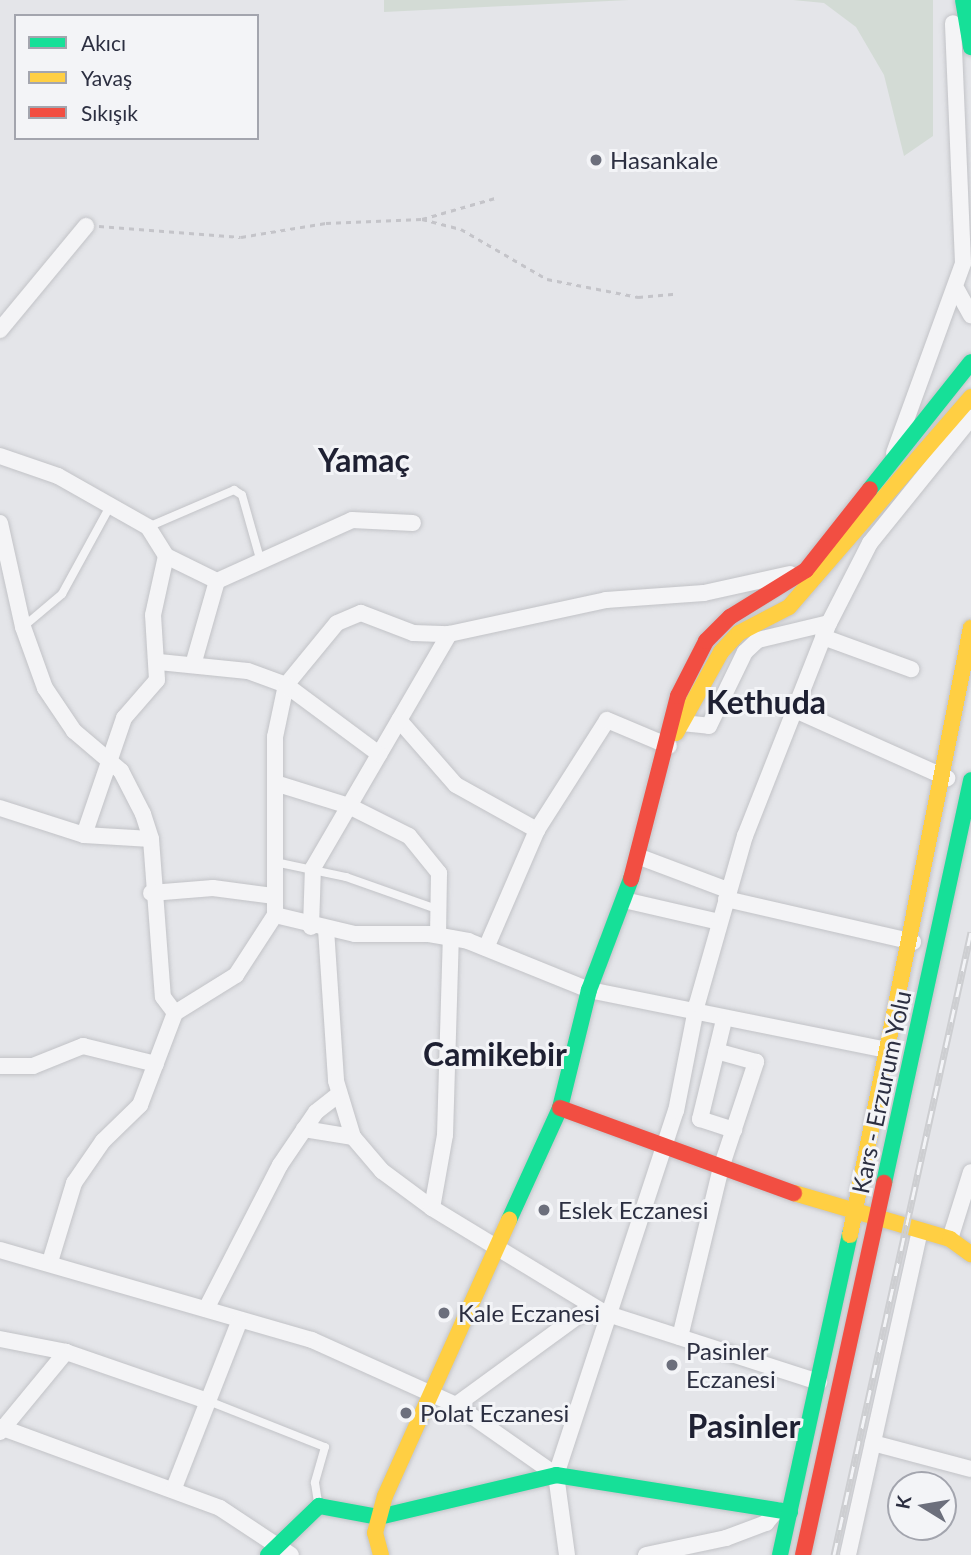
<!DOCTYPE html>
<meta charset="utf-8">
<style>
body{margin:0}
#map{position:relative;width:971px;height:1555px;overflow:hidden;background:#e4e5e9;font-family:Lato,sans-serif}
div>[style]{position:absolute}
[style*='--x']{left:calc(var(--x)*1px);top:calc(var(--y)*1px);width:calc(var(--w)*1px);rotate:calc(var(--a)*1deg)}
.green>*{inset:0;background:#d3dbd5}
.path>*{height:2.5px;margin-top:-1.25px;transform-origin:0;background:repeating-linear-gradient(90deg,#c4c4c9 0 5px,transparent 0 10px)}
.roads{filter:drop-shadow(0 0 2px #c2c3c7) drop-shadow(0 0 2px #c2c3c7)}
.lane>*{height:8px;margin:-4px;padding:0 4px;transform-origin:4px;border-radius:4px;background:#f4f4f6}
.street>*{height:16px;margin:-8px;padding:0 8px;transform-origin:8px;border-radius:8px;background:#f4f4f6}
.fast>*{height:16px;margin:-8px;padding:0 8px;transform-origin:8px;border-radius:8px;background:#16e098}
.slow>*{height:16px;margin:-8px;padding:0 8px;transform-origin:8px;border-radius:8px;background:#ffcf43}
.jam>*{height:16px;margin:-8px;padding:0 8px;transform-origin:8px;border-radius:8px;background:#f24e42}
.rail>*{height:7px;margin-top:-3.5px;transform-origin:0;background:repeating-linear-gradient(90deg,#f3f4f7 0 13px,#cdced1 0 26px);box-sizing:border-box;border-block:2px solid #cdced1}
.dots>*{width:19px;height:19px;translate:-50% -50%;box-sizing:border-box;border:4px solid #f3f4f7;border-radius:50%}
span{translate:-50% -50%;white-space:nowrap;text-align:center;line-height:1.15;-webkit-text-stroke:6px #f3f4f7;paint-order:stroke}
.poi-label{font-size:24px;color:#2c2f41}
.left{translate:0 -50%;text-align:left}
.street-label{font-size:24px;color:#2c2f41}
.district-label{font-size:32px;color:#1e2032;font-weight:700}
.legend{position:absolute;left:14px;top:14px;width:245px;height:126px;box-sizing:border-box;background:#f3f4f7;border:2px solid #a3a5ae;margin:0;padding:9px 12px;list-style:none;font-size:21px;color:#2c2f41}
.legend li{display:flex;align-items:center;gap:14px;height:35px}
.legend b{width:35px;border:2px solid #a3a5ae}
.north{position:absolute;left:887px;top:1471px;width:70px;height:70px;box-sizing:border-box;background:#f3f4f7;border:2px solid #a3a5ae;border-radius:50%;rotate:281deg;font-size:19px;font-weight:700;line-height:28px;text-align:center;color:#2c2f41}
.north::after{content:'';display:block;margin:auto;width:24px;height:32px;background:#6c6f7c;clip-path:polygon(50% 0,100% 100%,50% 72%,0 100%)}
</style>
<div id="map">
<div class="green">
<div style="clip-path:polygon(384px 0,629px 0,384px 12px)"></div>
<div style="clip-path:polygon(793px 0,933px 0,933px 136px,904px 156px,884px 75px,856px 27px,824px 3px)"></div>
</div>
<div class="path">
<div style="--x:422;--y:219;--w:40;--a:14.4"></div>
<div style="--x:461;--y:229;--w:99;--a:30.2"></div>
<div style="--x:547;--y:279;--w:93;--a:11.2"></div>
<div style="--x:638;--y:297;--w:37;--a:-5"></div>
<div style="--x:99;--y:226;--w:142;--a:4.4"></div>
<div style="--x:241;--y:237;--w:86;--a:-9.4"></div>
<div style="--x:326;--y:223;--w:96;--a:-2.4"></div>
<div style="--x:422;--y:219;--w:76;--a:-16"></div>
</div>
<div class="roads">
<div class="lane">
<div style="--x:148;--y:527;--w:94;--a:-23.3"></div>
<div style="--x:234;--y:490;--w:9;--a:32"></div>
<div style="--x:242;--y:495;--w:70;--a:74.2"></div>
<div style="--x:23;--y:627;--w:51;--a:-40.2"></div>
<div style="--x:62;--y:594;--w:98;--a:-61.3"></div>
<div style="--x:275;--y:862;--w:73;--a:11.9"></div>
<div style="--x:346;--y:877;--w:99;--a:19.5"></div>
<div style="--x:206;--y:1400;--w:128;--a:21.6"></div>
<div style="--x:325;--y:1447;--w:37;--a:106"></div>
<div style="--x:315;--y:1483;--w:20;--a:81"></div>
</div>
<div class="street">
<div style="--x:957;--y:290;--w:29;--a:61"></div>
<div style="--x:0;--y:330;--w:135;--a:-50.4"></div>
<div style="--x:894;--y:453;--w:202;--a:-70"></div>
<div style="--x:963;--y:263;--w:240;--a:-92.4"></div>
<div style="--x:0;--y:456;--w:61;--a:19"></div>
<div style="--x:58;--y:476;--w:103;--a:29.5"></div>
<div style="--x:148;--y:527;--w:34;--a:58"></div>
<div style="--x:166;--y:556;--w:57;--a:26.1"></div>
<div style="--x:0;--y:523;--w:107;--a:77.5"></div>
<div style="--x:23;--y:627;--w:65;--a:70.2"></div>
<div style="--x:45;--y:688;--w:52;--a:56"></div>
<div style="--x:74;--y:731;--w:62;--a:40.4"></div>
<div style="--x:121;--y:771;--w:48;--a:62.9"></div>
<div style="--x:143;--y:814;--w:26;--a:72"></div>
<div style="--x:151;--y:839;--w:158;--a:85.7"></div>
<div style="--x:163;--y:997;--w:20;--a:53"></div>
<div style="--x:823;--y:637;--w:94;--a:20"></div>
<div style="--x:159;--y:662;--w:89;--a:5.8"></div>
<div style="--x:248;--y:671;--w:40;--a:20.2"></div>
<div style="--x:286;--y:685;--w:80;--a:-50.6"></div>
<div style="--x:337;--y:623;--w:26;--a:-23"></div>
<div style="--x:361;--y:613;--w:56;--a:21"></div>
<div style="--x:413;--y:633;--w:36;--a:2"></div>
<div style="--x:449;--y:634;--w:161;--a:-12.2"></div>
<div style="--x:606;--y:600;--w:98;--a:-4.1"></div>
<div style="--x:704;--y:593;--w:88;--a:-12.5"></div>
<div style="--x:193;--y:665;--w:87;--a:-74.1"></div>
<div style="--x:217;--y:581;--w:148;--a:-24.3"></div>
<div style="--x:352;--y:520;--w:61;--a:2.8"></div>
<div style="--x:795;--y:710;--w:167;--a:24.1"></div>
<div style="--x:399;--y:720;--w:86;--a:48.8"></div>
<div style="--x:456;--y:785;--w:93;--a:29.1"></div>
<div style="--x:682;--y:723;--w:27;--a:6"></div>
<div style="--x:709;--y:726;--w:82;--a:-64.1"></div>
<div style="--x:745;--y:652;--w:18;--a:-43"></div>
<div style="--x:758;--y:640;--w:73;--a:-13.5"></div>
<div style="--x:275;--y:783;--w:77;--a:17.3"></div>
<div style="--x:349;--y:806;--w:67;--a:26.6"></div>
<div style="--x:409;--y:836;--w:48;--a:51"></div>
<div style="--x:439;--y:873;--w:62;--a:90.9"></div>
<div style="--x:0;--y:808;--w:88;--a:17.8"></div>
<div style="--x:84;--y:835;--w:67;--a:3.4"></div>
<div style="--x:84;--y:835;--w:124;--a:-71.1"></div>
<div style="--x:124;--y:718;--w:50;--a:-49"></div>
<div style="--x:157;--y:680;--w:65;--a:-93.5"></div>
<div style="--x:153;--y:615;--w:60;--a:-77.6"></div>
<div style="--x:640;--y:857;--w:94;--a:20.6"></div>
<div style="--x:151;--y:893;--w:62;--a:-4.6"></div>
<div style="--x:213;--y:888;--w:62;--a:7.5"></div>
<div style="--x:726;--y:899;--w:192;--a:12.9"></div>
<div style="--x:624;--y:900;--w:98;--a:13"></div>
<div style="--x:275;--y:915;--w:82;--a:13.4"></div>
<div style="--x:355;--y:934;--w:74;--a:0"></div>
<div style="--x:429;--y:934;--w:40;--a:10"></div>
<div style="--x:468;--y:941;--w:131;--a:22"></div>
<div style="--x:589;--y:990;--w:308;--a:11.4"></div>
<div style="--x:311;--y:927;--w:59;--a:-88.1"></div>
<div style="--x:313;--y:868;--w:271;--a:-59.8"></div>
<div style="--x:326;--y:929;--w:152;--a:86.2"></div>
<div style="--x:336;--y:1081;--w:59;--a:73.1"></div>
<div style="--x:353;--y:1137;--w:45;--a:49.5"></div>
<div style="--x:382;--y:1171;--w:62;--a:36.5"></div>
<div style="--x:432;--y:1208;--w:202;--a:31.3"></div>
<div style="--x:486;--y:948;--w:129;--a:-66.6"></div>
<div style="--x:537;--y:830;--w:130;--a:-57.5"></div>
<div style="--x:607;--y:720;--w:67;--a:22.8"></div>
<div style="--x:724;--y:1020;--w:102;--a:103.6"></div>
<div style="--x:700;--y:1119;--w:36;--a:18"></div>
<div style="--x:0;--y:1066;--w:33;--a:0"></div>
<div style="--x:33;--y:1066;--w:54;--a:-21.8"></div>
<div style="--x:83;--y:1046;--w:75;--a:13.9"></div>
<div style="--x:304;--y:1129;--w:50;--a:9.3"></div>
<div style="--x:432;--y:1208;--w:74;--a:-79.9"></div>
<div style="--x:445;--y:1135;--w:197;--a:-88.3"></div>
<div style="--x:950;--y:1239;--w:70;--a:-72.6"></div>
<div style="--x:0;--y:1250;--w:325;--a:16.1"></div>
<div style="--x:312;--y:1340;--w:158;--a:24.3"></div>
<div style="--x:456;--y:1405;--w:122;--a:35"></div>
<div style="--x:50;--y:1262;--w:83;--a:-73.1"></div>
<div style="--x:74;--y:1183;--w:51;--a:-55.4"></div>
<div style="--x:103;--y:1141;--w:52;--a:-44.2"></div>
<div style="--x:140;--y:1105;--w:98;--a:-69.2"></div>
<div style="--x:175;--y:1013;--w:72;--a:-31.9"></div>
<div style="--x:236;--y:975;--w:72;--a:-57"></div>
<div style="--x:275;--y:915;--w:178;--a:-90"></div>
<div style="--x:275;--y:737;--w:53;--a:-78.1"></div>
<div style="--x:286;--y:685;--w:116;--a:36.6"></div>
<div style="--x:206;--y:1309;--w:162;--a:-62.8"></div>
<div style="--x:280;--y:1165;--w:64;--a:-55.8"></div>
<div style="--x:316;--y:1112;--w:29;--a:-38"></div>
<div style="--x:680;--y:1337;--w:174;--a:-76.4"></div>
<div style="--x:721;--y:1168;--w:112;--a:-71.7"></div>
<div style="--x:756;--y:1062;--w:41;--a:-164.6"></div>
<div style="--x:0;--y:1339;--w:67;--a:11.1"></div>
<div style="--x:66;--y:1352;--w:147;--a:19.1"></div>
<div style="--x:456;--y:1405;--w:156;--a:-36.1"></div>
<div style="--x:582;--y:1313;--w:23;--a:0"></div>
<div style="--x:605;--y:1313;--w:225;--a:17.9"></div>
<div style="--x:0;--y:1427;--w:234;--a:20.2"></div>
<div style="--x:220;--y:1508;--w:85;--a:33.5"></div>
<div style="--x:0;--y:1432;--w:104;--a:-50.5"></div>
<div style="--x:873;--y:1443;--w:101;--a:14.9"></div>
<div style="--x:174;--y:1488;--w:180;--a:-68.6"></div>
<div style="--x:567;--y:1555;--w:81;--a:-97.8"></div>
<div style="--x:556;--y:1475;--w:383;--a:-71.8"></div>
<div style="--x:676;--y:1111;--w:109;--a:-78.9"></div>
<div style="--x:697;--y:1004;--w:175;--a:-74.1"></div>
<div style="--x:745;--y:836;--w:229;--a:-68.5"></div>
<div style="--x:829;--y:623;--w:90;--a:-62.9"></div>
<div style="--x:870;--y:543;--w:161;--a:-51.1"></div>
<div style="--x:646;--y:1555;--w:82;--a:-12"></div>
<div style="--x:726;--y:1538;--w:43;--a:-20.6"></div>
<div style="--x:766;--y:1523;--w:17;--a:-50"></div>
<div style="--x:848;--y:1555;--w:332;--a:-77.5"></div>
</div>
<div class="fast">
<div style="--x:963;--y:0;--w:48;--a:80.3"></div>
<div style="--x:870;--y:489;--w:162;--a:-51.5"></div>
<div style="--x:884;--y:1183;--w:412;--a:-77.8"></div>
<div style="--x:509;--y:1220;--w:123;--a:-65.5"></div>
<div style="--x:560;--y:1108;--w:122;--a:-76.2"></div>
<div style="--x:589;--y:990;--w:119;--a:-69.3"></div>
<div style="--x:268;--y:1555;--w:71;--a:-43.9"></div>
<div style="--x:319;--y:1506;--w:61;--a:10.4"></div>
<div style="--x:379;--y:1517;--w:182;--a:-13.3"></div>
<div style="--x:556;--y:1475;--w:237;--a:9"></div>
<div style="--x:780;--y:1555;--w:328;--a:-77.7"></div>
</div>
<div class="slow">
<div style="--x:676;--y:733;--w:93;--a:-60.9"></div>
<div style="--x:721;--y:652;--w:26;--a:-47"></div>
<div style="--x:739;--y:633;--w:56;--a:-27.5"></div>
<div style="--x:789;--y:607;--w:278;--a:-49.1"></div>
<div style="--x:794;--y:1193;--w:163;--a:16.4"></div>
<div style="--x:950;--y:1239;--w:26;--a:36"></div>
<div style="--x:850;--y:1235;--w:619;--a:-78.73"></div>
<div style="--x:381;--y:1555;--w:23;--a:-105"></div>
<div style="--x:375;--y:1533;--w:38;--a:-75"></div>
<div style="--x:385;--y:1496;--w:303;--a:-65.8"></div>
</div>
<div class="jam">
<div style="--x:631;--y:879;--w:189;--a:-75.6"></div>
<div style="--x:678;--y:696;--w:62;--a:-63"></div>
<div style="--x:706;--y:641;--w:34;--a:-45"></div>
<div style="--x:730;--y:617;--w:89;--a:-31.7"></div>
<div style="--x:806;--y:570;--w:103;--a:-51.7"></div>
<div style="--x:560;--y:1108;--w:249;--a:20"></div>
<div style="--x:803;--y:1555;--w:381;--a:-77.7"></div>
</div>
</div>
<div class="rail">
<div style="--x:834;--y:1555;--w:638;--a:-77.6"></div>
</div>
<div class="dots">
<div style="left:596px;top:160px;background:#6c6f7c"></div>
<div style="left:544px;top:1210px;background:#6c6f7c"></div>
<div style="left:444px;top:1313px;background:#6c6f7c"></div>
<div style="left:672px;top:1365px;background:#6c6f7c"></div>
<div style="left:406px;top:1413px;background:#6c6f7c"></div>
</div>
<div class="poi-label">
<span class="left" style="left:610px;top:160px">Hasankale</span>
<span class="left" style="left:558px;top:1210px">Eslek Eczanesi</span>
<span class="left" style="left:458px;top:1313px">Kale Eczanesi</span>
<span class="left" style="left:686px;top:1365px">Pasinler<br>Eczanesi</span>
<span class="left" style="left:420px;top:1413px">Polat Eczanesi</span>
</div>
<div class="street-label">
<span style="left:881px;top:1092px;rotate:-78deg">Kars - Erzurum Yolu</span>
</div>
<div class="district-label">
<span style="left:364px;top:460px">Yamaç</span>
<span style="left:766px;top:702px">Kethuda</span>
<span style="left:495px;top:1054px">Camikebir</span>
<span style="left:744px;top:1426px">Pasinler</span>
</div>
<ul class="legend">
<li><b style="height:9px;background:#16e098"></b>Akıcı</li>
<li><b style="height:9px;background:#ffcf43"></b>Yavaş</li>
<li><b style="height:9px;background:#f24e42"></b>Sıkışık</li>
</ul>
<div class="north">K</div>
</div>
